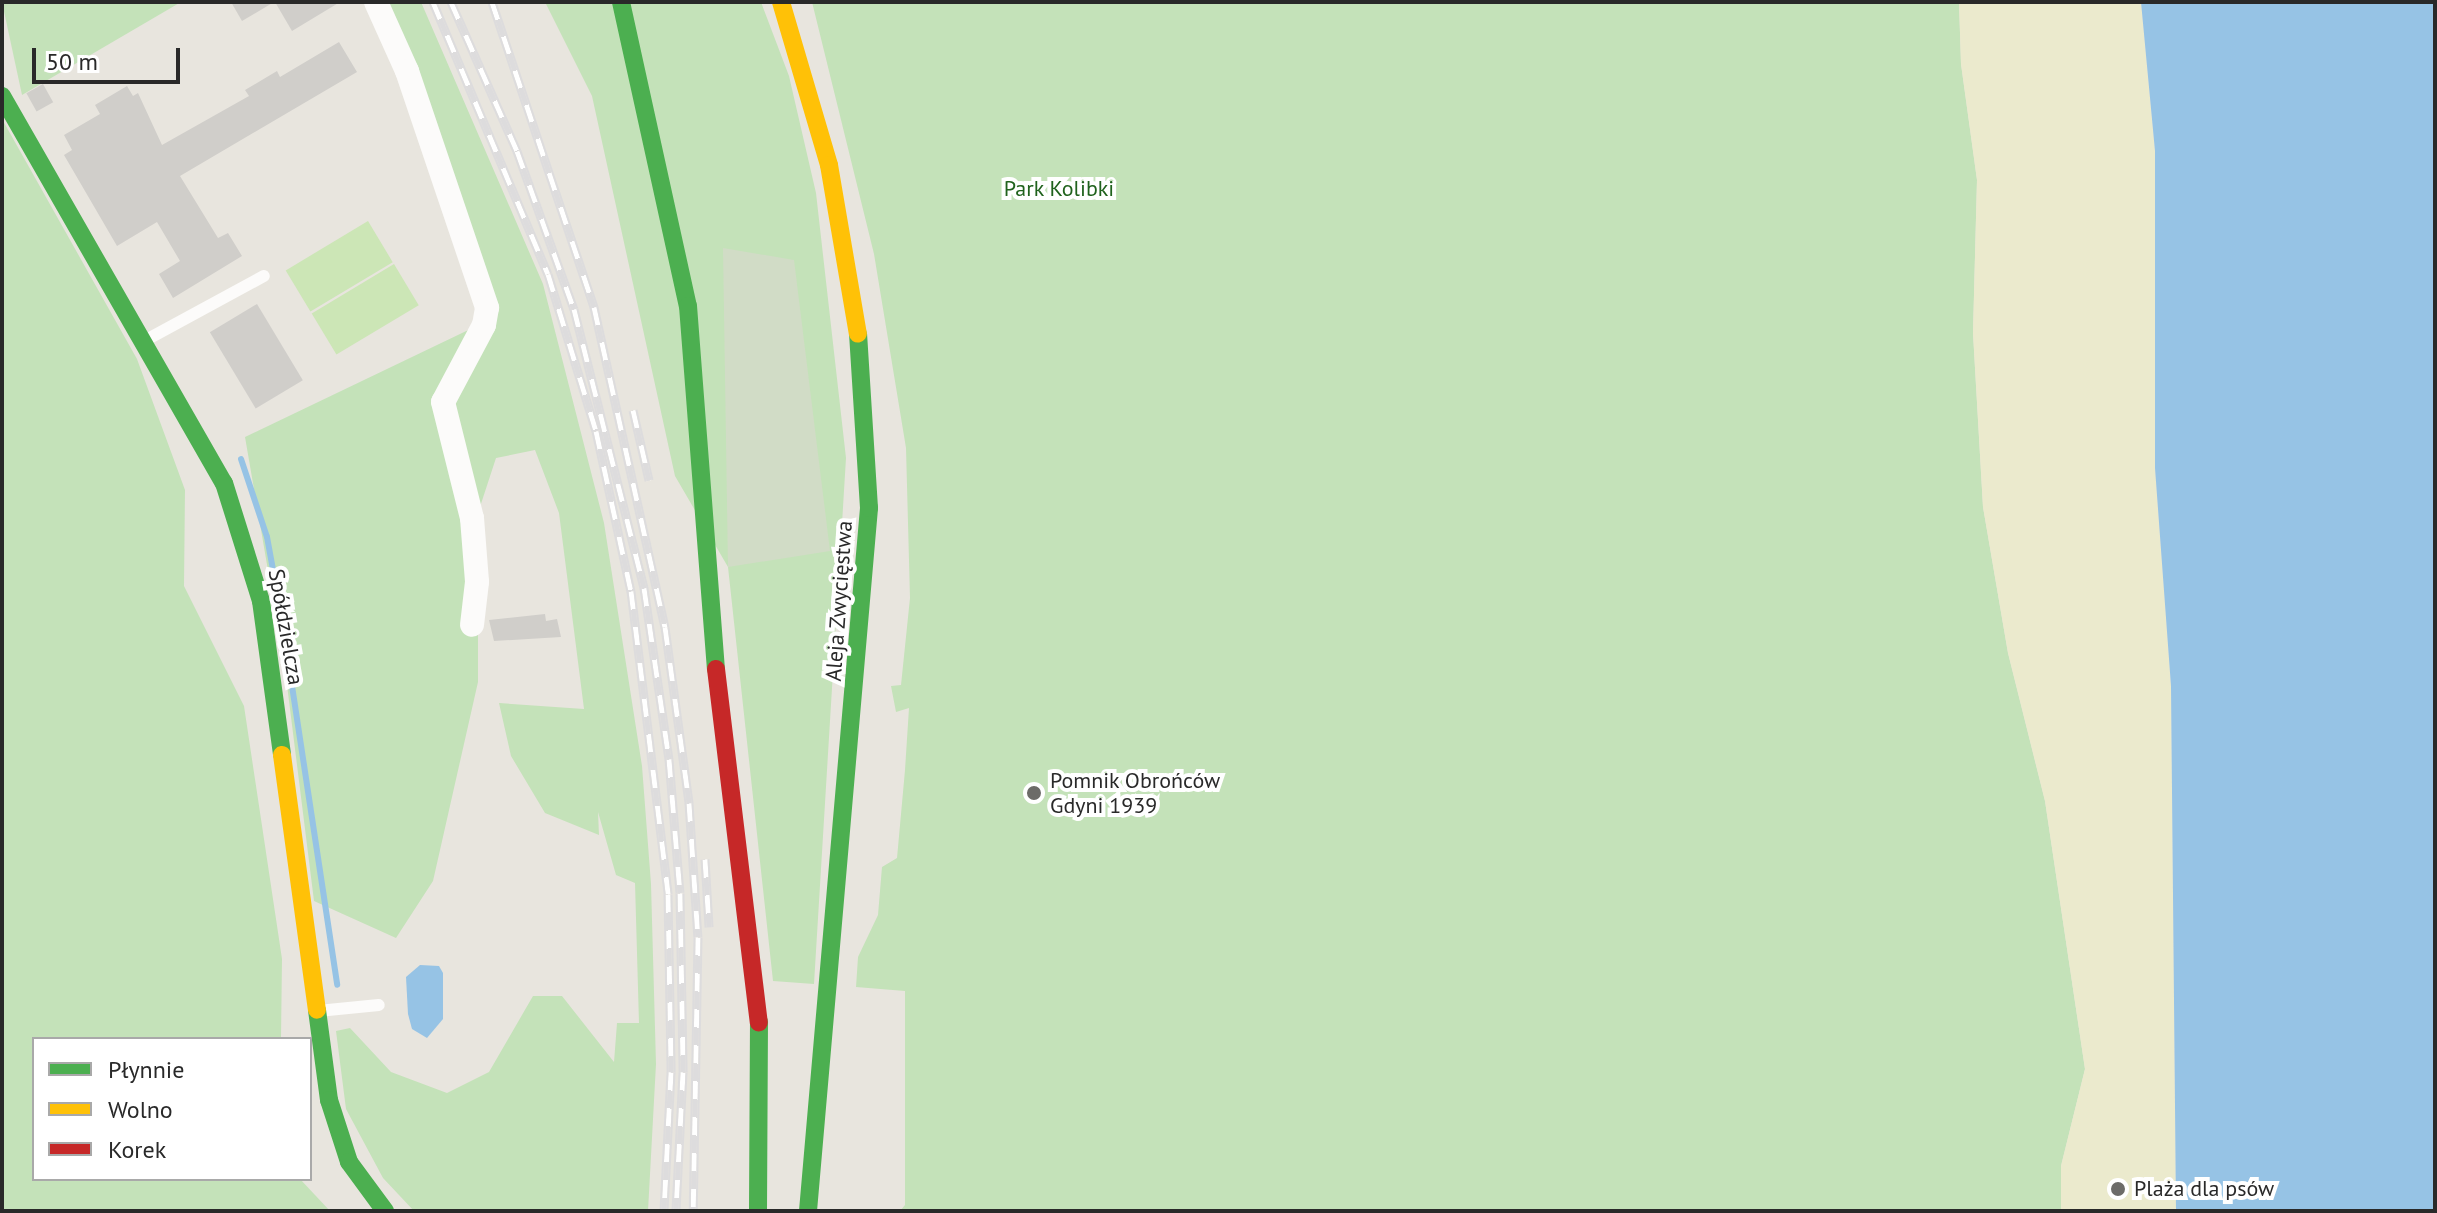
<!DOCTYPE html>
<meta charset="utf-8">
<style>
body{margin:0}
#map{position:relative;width:2437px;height:1213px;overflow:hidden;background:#e8e5de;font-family:"PT Sans",sans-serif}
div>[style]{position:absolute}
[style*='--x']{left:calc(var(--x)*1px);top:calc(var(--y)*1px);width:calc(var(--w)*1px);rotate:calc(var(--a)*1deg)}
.green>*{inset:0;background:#c4e2b9}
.sand>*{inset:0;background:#ebeacd}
.cemetery>*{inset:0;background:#d1dcc6}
.pitch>*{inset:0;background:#cce6b6;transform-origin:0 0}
.water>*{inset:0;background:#96c3e5}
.stream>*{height:6px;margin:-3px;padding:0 3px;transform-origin:3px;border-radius:3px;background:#96c3e5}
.building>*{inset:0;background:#d0ceca;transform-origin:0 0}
.lane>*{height:12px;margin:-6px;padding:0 6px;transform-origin:6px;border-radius:6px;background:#fcfbfa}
.street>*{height:24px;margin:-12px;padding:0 12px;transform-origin:12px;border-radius:12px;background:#fcfbfa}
.fast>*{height:18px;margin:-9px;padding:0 9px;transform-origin:9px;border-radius:9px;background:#4caf50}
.slow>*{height:18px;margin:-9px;padding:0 9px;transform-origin:9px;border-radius:9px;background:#ffc107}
.jam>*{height:18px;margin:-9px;padding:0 9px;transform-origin:9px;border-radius:9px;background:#c62828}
.rail>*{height:9px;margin-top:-4.5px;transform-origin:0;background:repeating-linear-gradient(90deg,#fff 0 18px,#dddcdd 0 36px);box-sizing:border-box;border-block:2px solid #dddcdd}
.dots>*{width:22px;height:22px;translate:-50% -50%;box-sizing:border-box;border:4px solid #fff;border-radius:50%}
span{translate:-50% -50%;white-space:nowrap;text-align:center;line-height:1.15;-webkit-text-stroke:8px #fff;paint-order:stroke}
.park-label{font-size:22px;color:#20621d}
.street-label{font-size:22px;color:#292929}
.poi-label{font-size:22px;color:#292929}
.left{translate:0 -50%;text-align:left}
.frame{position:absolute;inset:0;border:4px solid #292929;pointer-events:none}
.legend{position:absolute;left:32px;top:1037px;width:280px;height:144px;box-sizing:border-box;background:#fff;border:2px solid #a9a9a9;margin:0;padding:10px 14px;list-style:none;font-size:24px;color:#292929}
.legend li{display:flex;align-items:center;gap:16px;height:40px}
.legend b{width:40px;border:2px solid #a9a9a9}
.scale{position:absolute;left:32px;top:48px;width:148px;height:36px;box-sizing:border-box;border:4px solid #292929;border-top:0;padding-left:10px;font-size:24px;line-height:28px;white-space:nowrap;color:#292929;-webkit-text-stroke:6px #fff;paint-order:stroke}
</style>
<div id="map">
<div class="green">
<div style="clip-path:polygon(2px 2px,181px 2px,22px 95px)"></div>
<div style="clip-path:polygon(382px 2px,421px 2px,543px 284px,604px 523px,642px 766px,651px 884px,656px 1064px,648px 1211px,414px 1211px,383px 1178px,346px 1109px,336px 1031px,350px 1028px,391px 1072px,447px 1093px,489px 1072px,533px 996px,562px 996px,614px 1062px,617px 1023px,639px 1023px,635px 883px,616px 875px,598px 812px,599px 835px,545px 813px,511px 756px,499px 703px,584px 709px,559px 513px,535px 450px,496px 458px,478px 513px,478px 682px,433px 881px,396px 938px,314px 901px,285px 669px,245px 437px,485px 322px)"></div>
<div style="clip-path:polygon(545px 2px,761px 2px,789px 76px,816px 193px,846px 458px,814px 984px,773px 981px,728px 567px,675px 476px,592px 96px)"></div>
<div style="clip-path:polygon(812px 2px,1959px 2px,1961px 64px,1977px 180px,1973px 333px,1983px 507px,2008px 653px,2045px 801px,2085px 1069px,2061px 1166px,2061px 1211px,900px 1211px,905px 1205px,905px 991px,856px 987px,858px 957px,878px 915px,882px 867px,897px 858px,905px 770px,909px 708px,896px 712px,891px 686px,901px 685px,910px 598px,906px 448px,874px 254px)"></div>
<div style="clip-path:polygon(2px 119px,137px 359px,185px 490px,184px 586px,244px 706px,282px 959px,281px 1039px,34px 1039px,34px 1179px,300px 1179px,330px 1211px,2px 1211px)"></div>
</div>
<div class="sand">
<div style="clip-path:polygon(1959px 2px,2141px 2px,2155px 151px,2155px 468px,2171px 686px,2176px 1211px,2061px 1211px,2061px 1166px,2085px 1069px,2045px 801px,2008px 653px,1983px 507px,1973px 333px,1977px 180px,1961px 64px)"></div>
</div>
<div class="cemetery">
<div style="clip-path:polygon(723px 248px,794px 260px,830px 551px,728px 567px)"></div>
</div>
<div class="pitch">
<div style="left:368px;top:221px;width:48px;height:96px;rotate:59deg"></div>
<div style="left:394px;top:264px;width:48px;height:96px;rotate:59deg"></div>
</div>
<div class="water">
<div style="clip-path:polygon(2141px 2px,2435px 2px,2435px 1211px,2176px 1211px,2171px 686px,2155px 468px,2155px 151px)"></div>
<div style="clip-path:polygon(420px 965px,439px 966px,443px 973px,443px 1019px,427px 1038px,412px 1029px,408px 1014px,406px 977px)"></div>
</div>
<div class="stream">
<div style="--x:241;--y:459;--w:82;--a:71.6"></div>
<div style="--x:267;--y:537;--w:77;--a:79.6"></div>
<div style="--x:281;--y:613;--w:376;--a:81.4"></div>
</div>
<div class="building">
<div style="clip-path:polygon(231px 2px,274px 2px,242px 21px)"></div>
<div style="clip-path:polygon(275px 2px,340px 2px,292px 31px)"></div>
<div style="clip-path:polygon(339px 42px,357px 72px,180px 176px,218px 238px,228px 233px,242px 256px,173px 298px,159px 274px,180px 261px,157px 222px,117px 246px,64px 155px,72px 150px,64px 135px,100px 114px,95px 105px,127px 86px,133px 96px,138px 93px,162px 145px,249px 96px,245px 90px,277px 71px,280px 77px)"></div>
<div style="left:43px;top:84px;width:21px;height:19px;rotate:61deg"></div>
<div style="left:257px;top:304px;width:89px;height:55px;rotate:59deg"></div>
<div style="clip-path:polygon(545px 614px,546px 621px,557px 619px,561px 637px,494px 641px,489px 620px)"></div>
</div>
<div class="lane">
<div style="--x:146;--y:340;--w:134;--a:-28.5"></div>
<div style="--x:318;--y:1011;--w:61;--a:-5.6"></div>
</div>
<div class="street">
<div style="--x:376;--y:2;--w:76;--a:65.8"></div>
<div style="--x:407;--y:71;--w:250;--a:71.3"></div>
<div style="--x:487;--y:308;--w:17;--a:100"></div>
<div style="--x:484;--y:325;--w:87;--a:118"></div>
<div style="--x:443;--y:402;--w:120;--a:76"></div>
<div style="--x:472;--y:518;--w:64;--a:85.5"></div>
<div style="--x:477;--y:582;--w:43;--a:96.6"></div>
</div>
<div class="fast">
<div style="--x:621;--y:2;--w:311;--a:77.6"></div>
<div style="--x:688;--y:306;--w:364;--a:85.6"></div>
<div style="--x:2;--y:96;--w:446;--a:60.2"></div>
<div style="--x:224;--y:483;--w:124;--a:72.6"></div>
<div style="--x:261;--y:601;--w:155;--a:82.2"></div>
<div style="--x:317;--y:1010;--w:91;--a:82.4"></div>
<div style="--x:329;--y:1100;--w:65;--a:72.1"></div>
<div style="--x:349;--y:1162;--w:61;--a:53.7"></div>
<div style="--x:758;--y:1211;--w:189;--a:-89.7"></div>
<div style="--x:808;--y:1211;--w:706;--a:-85.04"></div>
<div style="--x:869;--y:508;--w:174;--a:-93.6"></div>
</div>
<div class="slow">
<div style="--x:781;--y:2;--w:170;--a:73.6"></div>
<div style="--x:829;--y:165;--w:171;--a:80.3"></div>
<div style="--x:282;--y:755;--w:257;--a:82.2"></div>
</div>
<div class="jam">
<div style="--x:716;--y:669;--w:356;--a:83.1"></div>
</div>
<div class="rail">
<div style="--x:433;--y:2;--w:295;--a:67.1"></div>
<div style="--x:548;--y:274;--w:164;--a:73"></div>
<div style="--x:596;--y:431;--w:164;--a:77.7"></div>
<div style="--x:631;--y:591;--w:305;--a:83"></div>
<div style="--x:668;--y:894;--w:178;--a:89"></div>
<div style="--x:671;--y:1072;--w:139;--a:92.9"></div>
<div style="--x:451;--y:2;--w:163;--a:66.1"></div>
<div style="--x:517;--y:151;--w:168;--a:70.2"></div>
<div style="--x:574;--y:309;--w:288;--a:75.9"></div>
<div style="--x:644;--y:588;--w:173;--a:81.7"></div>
<div style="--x:669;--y:759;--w:134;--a:85.3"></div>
<div style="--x:680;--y:893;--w:179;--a:89"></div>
<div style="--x:683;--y:1072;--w:139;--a:92.9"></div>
<div style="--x:492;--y:2;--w:322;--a:71.5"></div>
<div style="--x:594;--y:307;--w:328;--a:77.5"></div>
<div style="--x:665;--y:627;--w:178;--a:82.2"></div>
<div style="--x:689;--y:803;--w:134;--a:86.2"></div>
<div style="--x:698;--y:937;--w:274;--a:91"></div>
<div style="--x:633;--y:410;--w:72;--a:77.1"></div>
<div style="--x:705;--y:859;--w:68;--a:86.6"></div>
</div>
<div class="dots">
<div style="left:1034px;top:793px;background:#6c6b68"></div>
<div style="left:2118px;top:1189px;background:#6c6b68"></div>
</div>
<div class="park-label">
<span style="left:1059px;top:189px">Park Kolibki</span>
</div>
<div class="street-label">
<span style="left:839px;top:601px;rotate:-86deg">Aleja Zwycięstwa</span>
<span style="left:286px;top:627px;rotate:80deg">Spółdzielcza</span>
</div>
<div class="poi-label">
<span class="left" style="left:1050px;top:793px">Pomnik Obrońców<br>Gdyni 1939</span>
<span class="left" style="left:2134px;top:1189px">Plaża dla psów</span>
</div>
<div class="frame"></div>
<ul class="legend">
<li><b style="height:10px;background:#4caf50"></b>Płynnie</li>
<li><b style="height:10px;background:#ffc107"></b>Wolno</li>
<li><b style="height:10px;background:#c62828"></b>Korek</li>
</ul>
<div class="scale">50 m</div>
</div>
